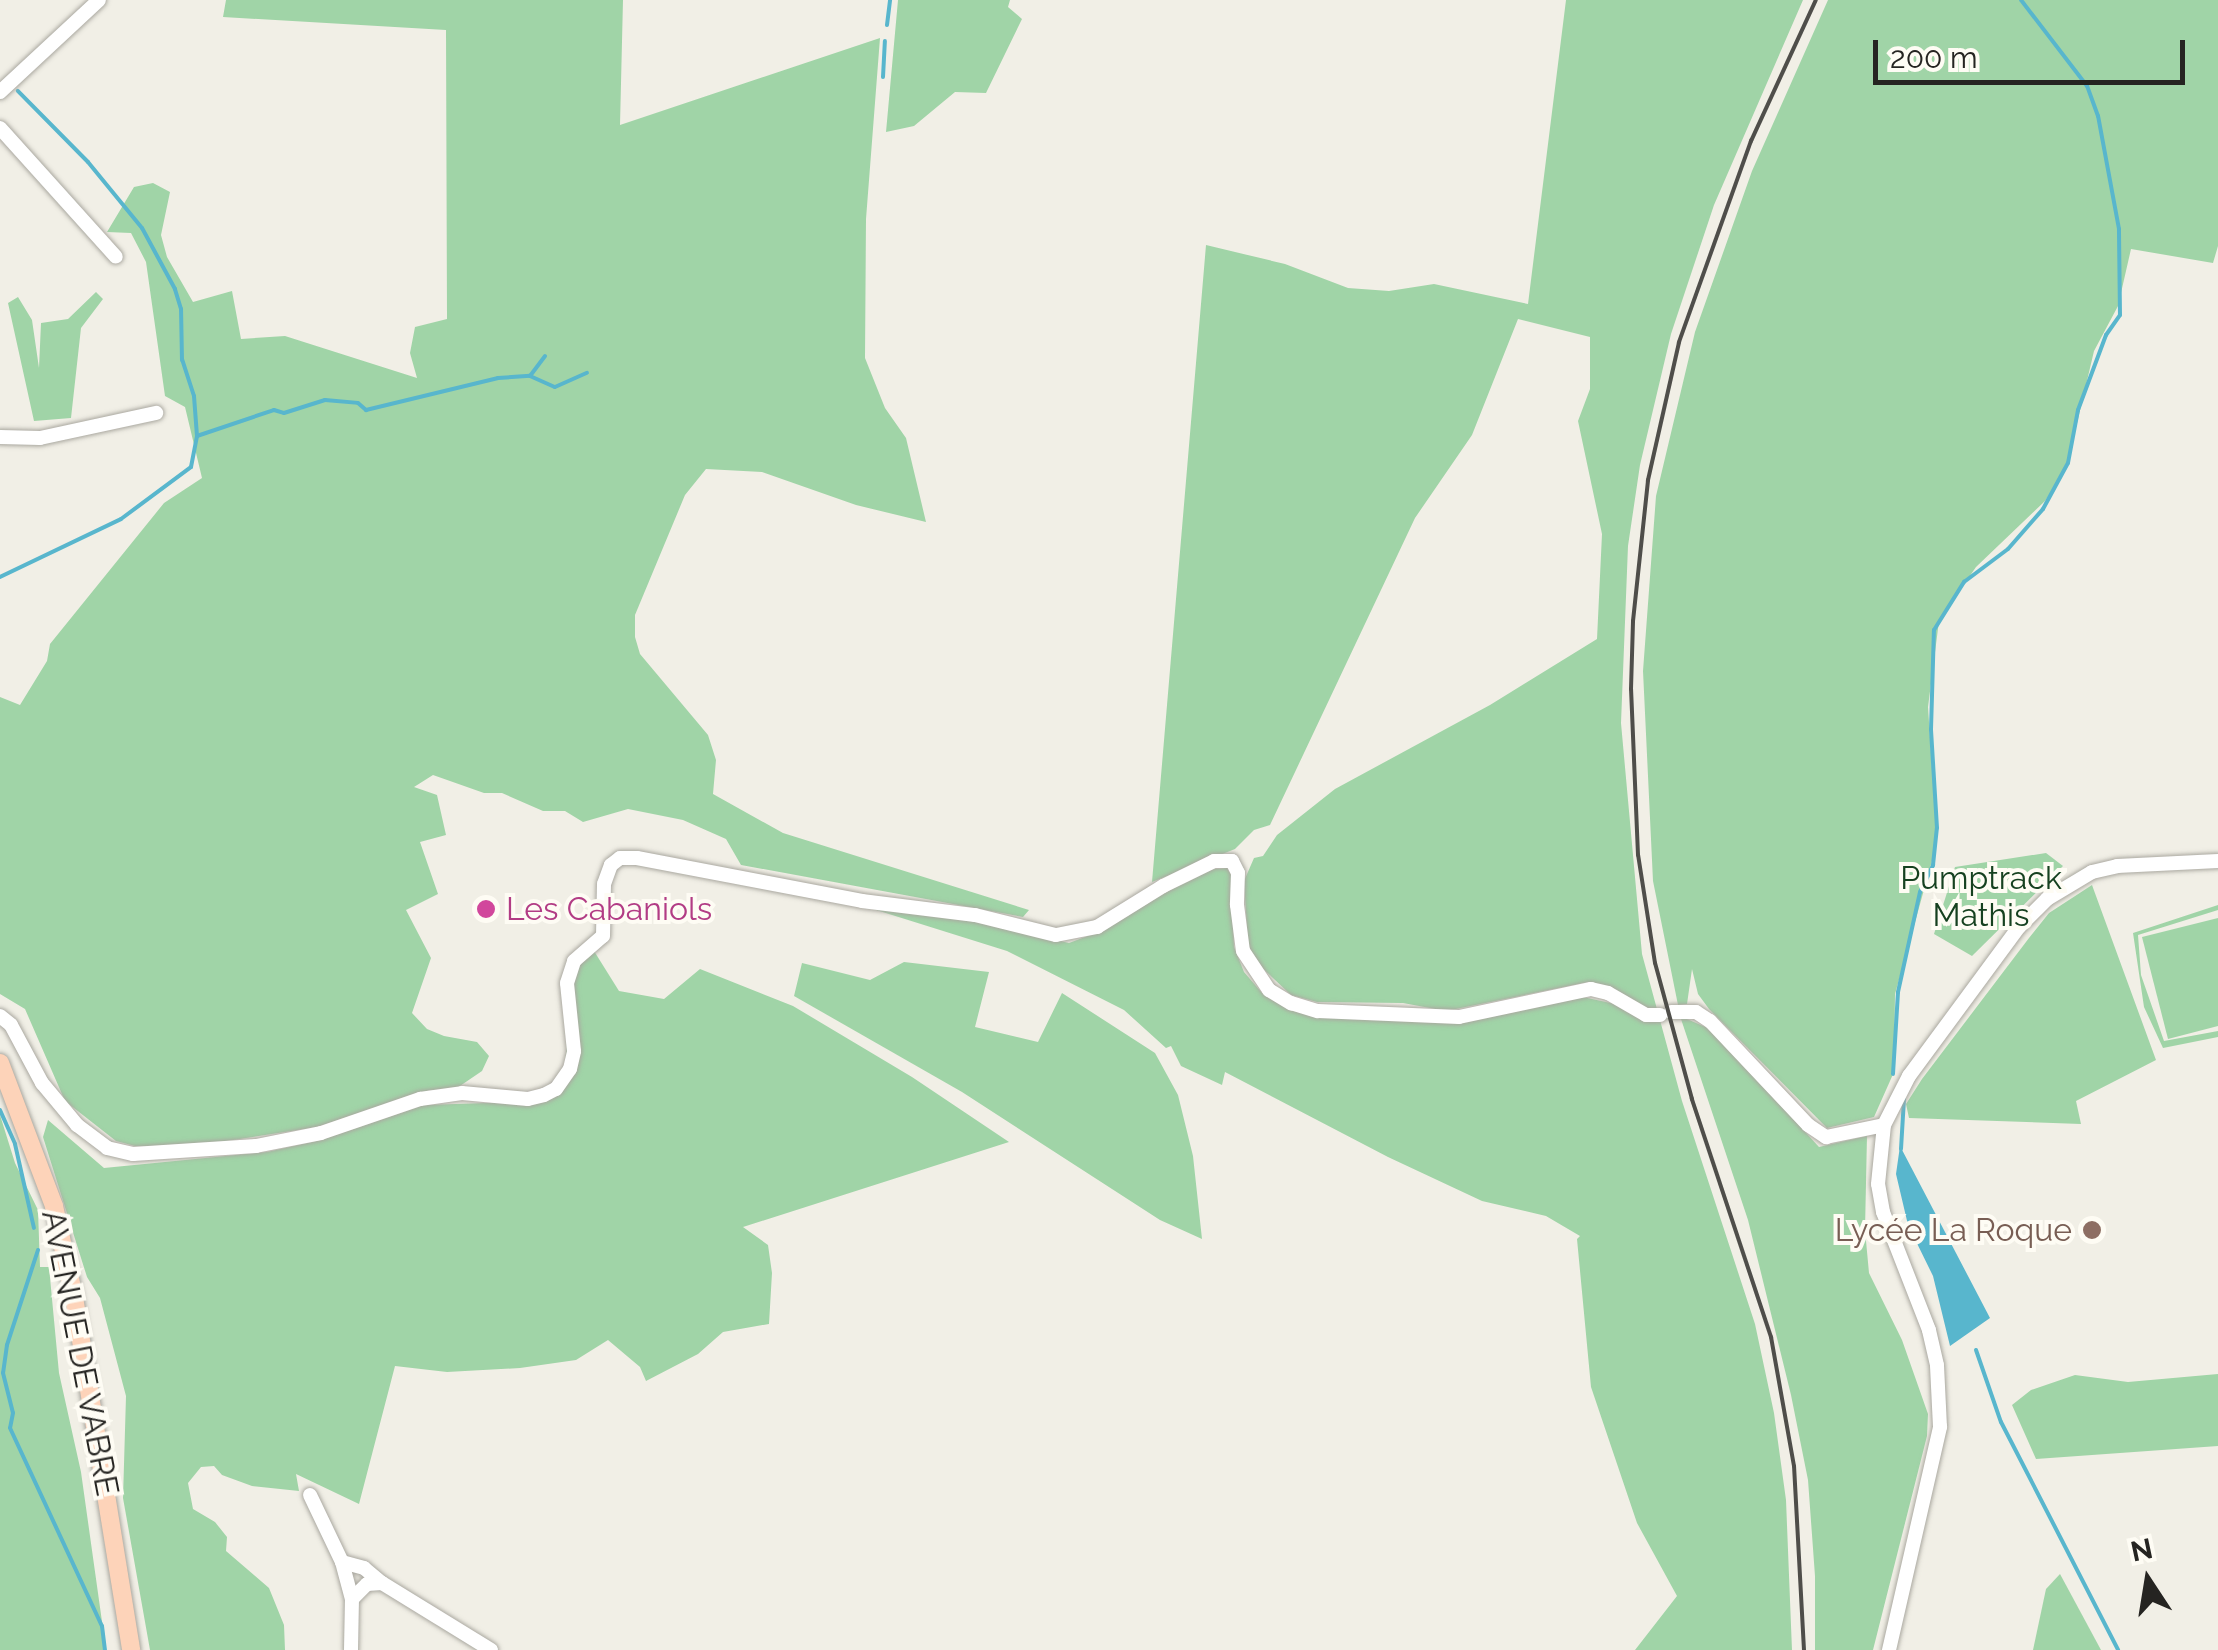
<!DOCTYPE html>
<meta charset="utf-8">
<style>
body{margin:0}
#map{position:relative;width:2218px;height:1650px;overflow:hidden;background:#f1efe6;font-family:Raleway,sans-serif}
div>[style]{position:absolute}
[style*='--x']{left:calc(var(--x)*1px);top:calc(var(--y)*1px);width:calc(var(--w)*1px);rotate:calc(var(--a)*1deg)}
.green>*{inset:0;background:#a0d4a7}
.water>*{inset:0;background:#58b6cd}
.stream>*{height:4px;margin:-2px;padding:0 2px;transform-origin:2px;border-radius:2px;background:#58b6cd}
.roads{filter:drop-shadow(0 0 2px #aaa8a0) drop-shadow(0 0 2px #aaa8a0)}
.minor>*{height:14px;margin:-7px;padding:0 7px;transform-origin:7px;border-radius:7px;background:#fff}
.major>*{height:18px;margin:-9px;padding:0 9px;transform-origin:9px;border-radius:9px;background:#fdd3b9}
.rail>*{height:4px;margin:-2px;padding:0 2px;transform-origin:2px;border-radius:2px;background:#4f4e4a}
.dots>*{width:28px;height:28px;translate:-50% -50%;box-sizing:border-box;border:5px solid #fefcf4;border-radius:50%}
span{translate:-50% -50%;white-space:nowrap;text-align:center;line-height:1.15;-webkit-text-stroke:8px #fefcf4;paint-order:stroke}
.park-label{font-size:32px;color:#164120}
.hotel-label{font-size:32px;color:#b23c85}
.left{translate:0 -50%;text-align:left}
.education-label{font-size:32px;color:#785e54}
.right{translate:-100% -50%;text-align:right}
.street-label{font-size:32px;color:#252421}
.north{position:absolute;left:2098px;top:1530px;width:100px;height:100px;-webkit-text-stroke:8px #fefcf4;paint-order:stroke;rotate:348deg;font-size:28px;font-weight:700;line-height:40px;text-align:center;color:#252421}
.north::after{content:'';display:block;margin:auto;width:35px;height:45px;background:#252421;clip-path:polygon(50% 0,100% 100%,50% 72%,0 100%)}
.scale{position:absolute;left:1873px;top:40px;width:312px;height:45px;box-sizing:border-box;border:5px solid #252421;border-top:0;padding-left:12px;font-size:30px;line-height:35px;white-space:nowrap;color:#252421;-webkit-text-stroke:8px #fefcf4;paint-order:stroke}
</style>
<div id="map">
<div class="green">
<div style="clip-path:polygon(226px 0,623px 0,620px 125px,880px 38px,866px 219px,865px 358px,885px 408px,906px 438px,926px 522px,856px 505px,762px 472px,706px 469px,685px 495px,635px 615px,635px 637px,640px 654px,708px 735px,716px 760px,713px 794px,783px 833px,1029px 910px,1023px 917px,741px 865px,726px 839px,683px 820px,628px 809px,583px 822px,565px 811px,543px 811px,502px 793px,484px 793px,433px 775px,414px 787px,437px 795px,446px 835px,420px 842px,438px 894px,406px 910px,431px 958px,412px 1013px,427px 1029px,444px 1036px,477px 1042px,489px 1056px,482px 1071px,454px 1090px,430px 1090px,317px 1127px,194px 1146px,135px 1146px,116px 1141px,65px 1101px,25px 1009px,0 994px,0 697px,20px 705px,47px 661px,50px 644px,164px 503px,202px 478px,185px 407px,165px 396px,146px 262px,131px 233px,107px 232px,134px 187px,153px 183px,170px 192px,161px 235px,167px 257px,193px 302px,232px 291px,241px 339px,285px 336px,417px 378px,410px 353px,415px 327px,447px 319px,446px 30px,223px 17px)"></div>
<div style="clip-path:polygon(898px 0,1010px 0,1008px 7px,1022px 19px,986px 93px,955px 92px,914px 126px,886px 132px)"></div>
<div style="clip-path:polygon(1566px 0,1803px 0,1714px 205px,1671px 334px,1640px 465px,1628px 546px,1621px 723px,1642px 954px,1682px 1101px,1755px 1324px,1774px 1413px,1786px 1500px,1792px 1650px,1635px 1650px,1677px 1596px,1637px 1523px,1591px 1387px,1577px 1239px,1580px 1236px,1546px 1216px,1482px 1201px,1388px 1157px,1225px 1072px,1222px 1085px,1181px 1066px,1171px 1046px,1166px 1048px,1124px 1010px,1007px 951px,873px 909px,938px 913px,1069px 943px,1101px 931px,1204px 870px,1227px 868px,1231px 875px,1234px 947px,1244px 972px,1262px 993px,1284px 1007px,1453px 1023px,1583px 997px,1615px 1004px,1617px 991px,1588px 982px,1446px 1011px,1403px 1003px,1317px 1002px,1291px 995px,1257px 963px,1248px 944px,1244px 881px,1254px 858px,1263px 856px,1277px 835px,1335px 789px,1490px 705px,1597px 639px,1602px 534px,1578px 421px,1590px 389px,1590px 337px,1518px 319px,1472px 435px,1415px 518px,1270px 825px,1254px 830px,1235px 849px,1152px 882px,1206px 245px,1285px 264px,1348px 288px,1389px 291px,1434px 284px,1528px 304px)"></div>
<div style="clip-path:polygon(1828px 0,2218px 0,2218px 246px,2213px 263px,2131px 249px,2118px 306px,2094px 351px,2066px 470px,2045px 501px,1976px 567px,1939px 621px,1928px 707px,1937px 843px,1895px 994px,1894px 1072px,1874px 1117px,1827px 1128px,1709px 1009px,1698px 994px,1692px 969px,1687px 1004px,1678px 1005px,1653px 881px,1643px 671px,1656px 496px,1695px 332px,1752px 171px)"></div>
<div style="clip-path:polygon(96px 292px,103px 299px,81px 328px,71px 418px,34px 421px,8px 303px,18px 297px,32px 320px,39px 368px,41px 323px,68px 319px)"></div>
<div style="clip-path:polygon(2046px 853px,2063px 866px,1972px 956px,1934px 934px,1955px 867px)"></div>
<div style="clip-path:polygon(2092px 885px,2156px 1060px,2076px 1101px,2081px 1124px,1909px 1118px,1906px 1104px,1922px 1079px,2029px 938px,2049px 913px)"></div>
<div style="clip-path:polygon(2218px 905px,2218px 910px,2138px 935px,2141px 975px,2164px 1041px,2218px 1031px,2218px 1037px,2163px 1048px,2144px 1007px,2133px 933px)"></div>
<div style="clip-path:polygon(2218px 918px,2218px 1026px,2168px 1039px,2142px 937px)"></div>
<div style="clip-path:polygon(594px 951px,619px 991px,664px 999px,700px 969px,793px 1006px,912px 1077px,1009px 1142px,743px 1227px,768px 1245px,772px 1273px,769px 1324px,723px 1332px,698px 1354px,646px 1381px,640px 1367px,608px 1340px,576px 1360px,520px 1368px,447px 1372px,395px 1366px,359px 1504px,296px 1474px,299px 1491px,252px 1486px,222px 1475px,214px 1466px,201px 1467px,188px 1483px,193px 1509px,215px 1522px,227px 1537px,226px 1551px,269px 1588px,284px 1625px,285px 1650px,150px 1650px,123px 1498px,126px 1396px,100px 1298px,87px 1277px,43px 1137px,48px 1120px,104px 1168px,267px 1152px,321px 1140px,424px 1105px,547px 1101px,562px 1091px,574px 974px,579px 961px)"></div>
<div style="clip-path:polygon(904px 962px,989px 972px,975px 1027px,1038px 1042px,1062px 993px,1155px 1053px,1178px 1095px,1193px 1156px,1202px 1239px,1160px 1220px,962px 1092px,794px 996px,802px 963px,870px 980px)"></div>
<div style="clip-path:polygon(1680px 1016px,1710px 1029px,1819px 1147px,1867px 1136px,1865px 1230px,1869px 1273px,1902px 1340px,1928px 1414px,1927px 1436px,1873px 1650px,1815px 1650px,1815px 1576px,1808px 1480px,1791px 1395px,1748px 1220px)"></div>
<div style="clip-path:polygon(0 1115px,15px 1163px,38px 1210px,40px 1267px,49px 1267px,59px 1373px,81px 1472px,106px 1650px,0 1650px)"></div>
<div style="clip-path:polygon(2218px 1374px,2218px 1446px,2036px 1459px,2012px 1405px,2031px 1390px,2075px 1375px,2128px 1382px)"></div>
<div style="clip-path:polygon(2060px 1574px,2101px 1650px,2033px 1650px,2046px 1589px)"></div>
</div>
<div class="water">
<div style="clip-path:polygon(1900px 1146px,1990px 1318px,1950px 1346px,1933px 1276px,1908px 1225px,1896px 1174px)"></div>
</div>
<div class="stream">
<div style="--x:887;--y:25;--w:25;--a:-83"></div>
<div style="--x:883;--y:77;--w:36;--a:-87"></div>
<div style="--x:530;--y:376;--w:25;--a:-53"></div>
<div style="--x:197;--y:436;--w:81;--a:-18.7"></div>
<div style="--x:274;--y:410;--w:10;--a:17"></div>
<div style="--x:284;--y:413;--w:43;--a:-17.6"></div>
<div style="--x:325;--y:400;--w:33;--a:5"></div>
<div style="--x:358;--y:403;--w:11;--a:41"></div>
<div style="--x:366;--y:410;--w:136;--a:-13.6"></div>
<div style="--x:498;--y:378;--w:32;--a:-4"></div>
<div style="--x:530;--y:376;--w:27;--a:24"></div>
<div style="--x:555;--y:387;--w:35;--a:-24"></div>
<div style="--x:0;--y:577;--w:134;--a:-25.6"></div>
<div style="--x:121;--y:519;--w:87;--a:-36.6"></div>
<div style="--x:191;--y:467;--w:32;--a:-79"></div>
<div style="--x:197;--y:436;--w:40;--a:-94.3"></div>
<div style="--x:194;--y:396;--w:38;--a:-108"></div>
<div style="--x:182;--y:360;--w:51;--a:-91.1"></div>
<div style="--x:181;--y:309;--w:21;--a:-107"></div>
<div style="--x:175;--y:289;--w:69;--a:-118.4"></div>
<div style="--x:142;--y:228;--w:85;--a:-129.3"></div>
<div style="--x:88;--y:162;--w:100;--a:-134.6"></div>
<div style="--x:1893;--y:1074;--w:82;--a:-86.5"></div>
<div style="--x:1898;--y:992;--w:102;--a:-77.6"></div>
<div style="--x:1920;--y:892;--w:30;--a:-64"></div>
<div style="--x:1933;--y:865;--w:37;--a:-84"></div>
<div style="--x:1937;--y:828;--w:99;--a:-93.5"></div>
<div style="--x:1931;--y:729;--w:99;--a:-88.3"></div>
<div style="--x:1934;--y:630;--w:57;--a:-58"></div>
<div style="--x:1964;--y:582;--w:55;--a:-36.9"></div>
<div style="--x:2008;--y:549;--w:53;--a:-48.8"></div>
<div style="--x:2043;--y:509;--w:52;--a:-61.5"></div>
<div style="--x:2068;--y:463;--w:54;--a:-79.3"></div>
<div style="--x:2078;--y:410;--w:80;--a:-69.5"></div>
<div style="--x:2106;--y:335;--w:24;--a:-55"></div>
<div style="--x:2120;--y:315;--w:86;--a:-90.7"></div>
<div style="--x:2119;--y:229;--w:115;--a:-100.5"></div>
<div style="--x:2098;--y:116;--w:32;--a:-110"></div>
<div style="--x:2087;--y:86;--w:108;--a:-127.5"></div>
<div style="--x:0;--y:1110;--w:37;--a:66"></div>
<div style="--x:15;--y:1144;--w:86;--a:77.3"></div>
<div style="--x:1901;--y:1149;--w:50;--a:-86.6"></div>
<div style="--x:38;--y:1250;--w:100;--a:108.1"></div>
<div style="--x:7;--y:1345;--w:28;--a:98"></div>
<div style="--x:3;--y:1373;--w:41;--a:76"></div>
<div style="--x:13;--y:1413;--w:15;--a:101"></div>
<div style="--x:10;--y:1428;--w:218;--a:65.1"></div>
<div style="--x:102;--y:1626;--w:24;--a:83"></div>
<div style="--x:1976;--y:1350;--w:76;--a:70.9"></div>
<div style="--x:2001;--y:1422;--w:256;--a:62.8"></div>
</div>
<div class="roads">
<div class="minor">
<div style="--x:0;--y:92;--w:135;--a:-42.9"></div>
<div style="--x:0;--y:128;--w:173;--a:48"></div>
<div style="--x:0;--y:437;--w:40;--a:1.4"></div>
<div style="--x:40;--y:438;--w:119;--a:-12.2"></div>
<div style="--x:1671;--y:1012;--w:25;--a:0"></div>
<div style="--x:1696;--y:1012;--w:17;--a:33"></div>
<div style="--x:1710;--y:1021;--w:143;--a:46.7"></div>
<div style="--x:1808;--y:1125;--w:22;--a:34"></div>
<div style="--x:1826;--y:1137;--w:59;--a:-11.7"></div>
<div style="--x:0;--y:1016;--w:14;--a:39"></div>
<div style="--x:11;--y:1025;--w:66;--a:61.9"></div>
<div style="--x:42;--y:1083;--w:55;--a:50.2"></div>
<div style="--x:77;--y:1125;--w:38;--a:37"></div>
<div style="--x:107;--y:1148;--w:27;--a:13"></div>
<div style="--x:133;--y:1154;--w:123;--a:-3.7"></div>
<div style="--x:256;--y:1146;--w:66;--a:-11.3"></div>
<div style="--x:321;--y:1133;--w:105;--a:-19"></div>
<div style="--x:420;--y:1099;--w:42;--a:-8.1"></div>
<div style="--x:462;--y:1093;--w:66;--a:5.2"></div>
<div style="--x:528;--y:1099;--w:16;--a:-14"></div>
<div style="--x:544;--y:1095;--w:13;--a:-27"></div>
<div style="--x:556;--y:1089;--w:24;--a:-55"></div>
<div style="--x:570;--y:1069;--w:18;--a:-77"></div>
<div style="--x:574;--y:1051;--w:68;--a:-95.9"></div>
<div style="--x:567;--y:983;--w:23;--a:-72"></div>
<div style="--x:574;--y:961;--w:38;--a:-41"></div>
<div style="--x:603;--y:936;--w:52;--a:-88.9"></div>
<div style="--x:604;--y:884;--w:20;--a:-70"></div>
<div style="--x:611;--y:865;--w:11;--a:-38"></div>
<div style="--x:620;--y:858;--w:17;--a:0"></div>
<div style="--x:637;--y:858;--w:229;--a:10.8"></div>
<div style="--x:862;--y:901;--w:114;--a:7.1"></div>
<div style="--x:975;--y:915;--w:83;--a:13.9"></div>
<div style="--x:1056;--y:935;--w:42;--a:-11"></div>
<div style="--x:1097;--y:927;--w:78;--a:-31.8"></div>
<div style="--x:1163;--y:886;--w:57;--a:-26.1"></div>
<div style="--x:1214;--y:861;--w:18;--a:0"></div>
<div style="--x:1232;--y:861;--w:13;--a:63"></div>
<div style="--x:1238;--y:873;--w:32;--a:92"></div>
<div style="--x:1237;--y:905;--w:46;--a:82.6"></div>
<div style="--x:1243;--y:951;--w:47;--a:56.3"></div>
<div style="--x:1269;--y:990;--w:26;--a:31"></div>
<div style="--x:1291;--y:1003;--w:28;--a:17"></div>
<div style="--x:1318;--y:1011;--w:141;--a:2.4"></div>
<div style="--x:1459;--y:1017;--w:135;--a:-12"></div>
<div style="--x:1591;--y:989;--w:17;--a:13"></div>
<div style="--x:1608;--y:993;--w:44;--a:30.1"></div>
<div style="--x:1646;--y:1015;--w:14;--a:0"></div>
<div style="--x:310;--y:1495;--w:74;--a:64.5"></div>
<div style="--x:342;--y:1562;--w:38;--a:75"></div>
<div style="--x:342;--y:1562;--w:23;--a:15"></div>
<div style="--x:364;--y:1568;--w:23;--a:40"></div>
<div style="--x:351;--y:1650;--w:51;--a:-88.9"></div>
<div style="--x:352;--y:1599;--w:21;--a:-45"></div>
<div style="--x:367;--y:1584;--w:15;--a:-4"></div>
<div style="--x:382;--y:1583;--w:128;--a:31.6"></div>
<div style="--x:1889;--y:1650;--w:229;--a:-77.1"></div>
<div style="--x:1940;--y:1427;--w:62;--a:-92.8"></div>
<div style="--x:1937;--y:1365;--w:36;--a:-103"></div>
<div style="--x:1929;--y:1330;--w:127;--a:-111.3"></div>
<div style="--x:1883;--y:1212;--w:28;--a:-100"></div>
<div style="--x:1878;--y:1184;--w:59;--a:-84.2"></div>
<div style="--x:1884;--y:1125;--w:55;--a:-63"></div>
<div style="--x:1909;--y:1076;--w:185;--a:-53.6"></div>
<div style="--x:2019;--y:927;--w:40;--a:-45"></div>
<div style="--x:2047;--y:899;--w:52;--a:-31"></div>
<div style="--x:2092;--y:872;--w:26;--a:-13"></div>
<div style="--x:2117;--y:866;--w:101;--a:-2.8"></div>
</div>
<div class="major">
<div style="--x:0;--y:1063;--w:153;--a:69.3"></div>
<div style="--x:54;--y:1206;--w:93;--a:77.6"></div>
<div style="--x:74;--y:1297;--w:358;--a:80.8"></div>
</div>
</div>
<div class="rail">
<div style="--x:1804;--y:1650;--w:184;--a:-93.1"></div>
<div style="--x:1794;--y:1466;--w:131;--a:-100.1"></div>
<div style="--x:1771;--y:1337;--w:251;--a:-108.4"></div>
<div style="--x:1692;--y:1099;--w:141;--a:-105.2"></div>
<div style="--x:1655;--y:963;--w:109;--a:-98.9"></div>
<div style="--x:1638;--y:855;--w:166;--a:-92.4"></div>
<div style="--x:1631;--y:689;--w:68;--a:-88.3"></div>
<div style="--x:1633;--y:621;--w:142;--a:-83.9"></div>
<div style="--x:1648;--y:480;--w:141;--a:-77.3"></div>
<div style="--x:1679;--y:342;--w:214;--a:-70.3"></div>
<div style="--x:1751;--y:141;--w:155;--a:-65.3"></div>
</div>
<div class="dots">
<div style="left:486px;top:909px;background:#d1479c"></div>
<div style="left:2092px;top:1230px;background:#8d6e63"></div>
</div>
<div class="park-label">
<span style="left:1981px;top:897px">Pumptrack<br>Mathis</span>
</div>
<div class="hotel-label">
<span class="left" style="left:506px;top:909px">Les Cabaniols</span>
</div>
<div class="education-label">
<span class="right" style="left:2072px;top:1230px">Lycée La Roque</span>
</div>
<div class="street-label">
<span style="left:80px;top:1353px;rotate:79deg">AVENUE DE VABRE</span>
</div>
<div class="north">N</div>
<div class="scale">200 m</div>
</div>
